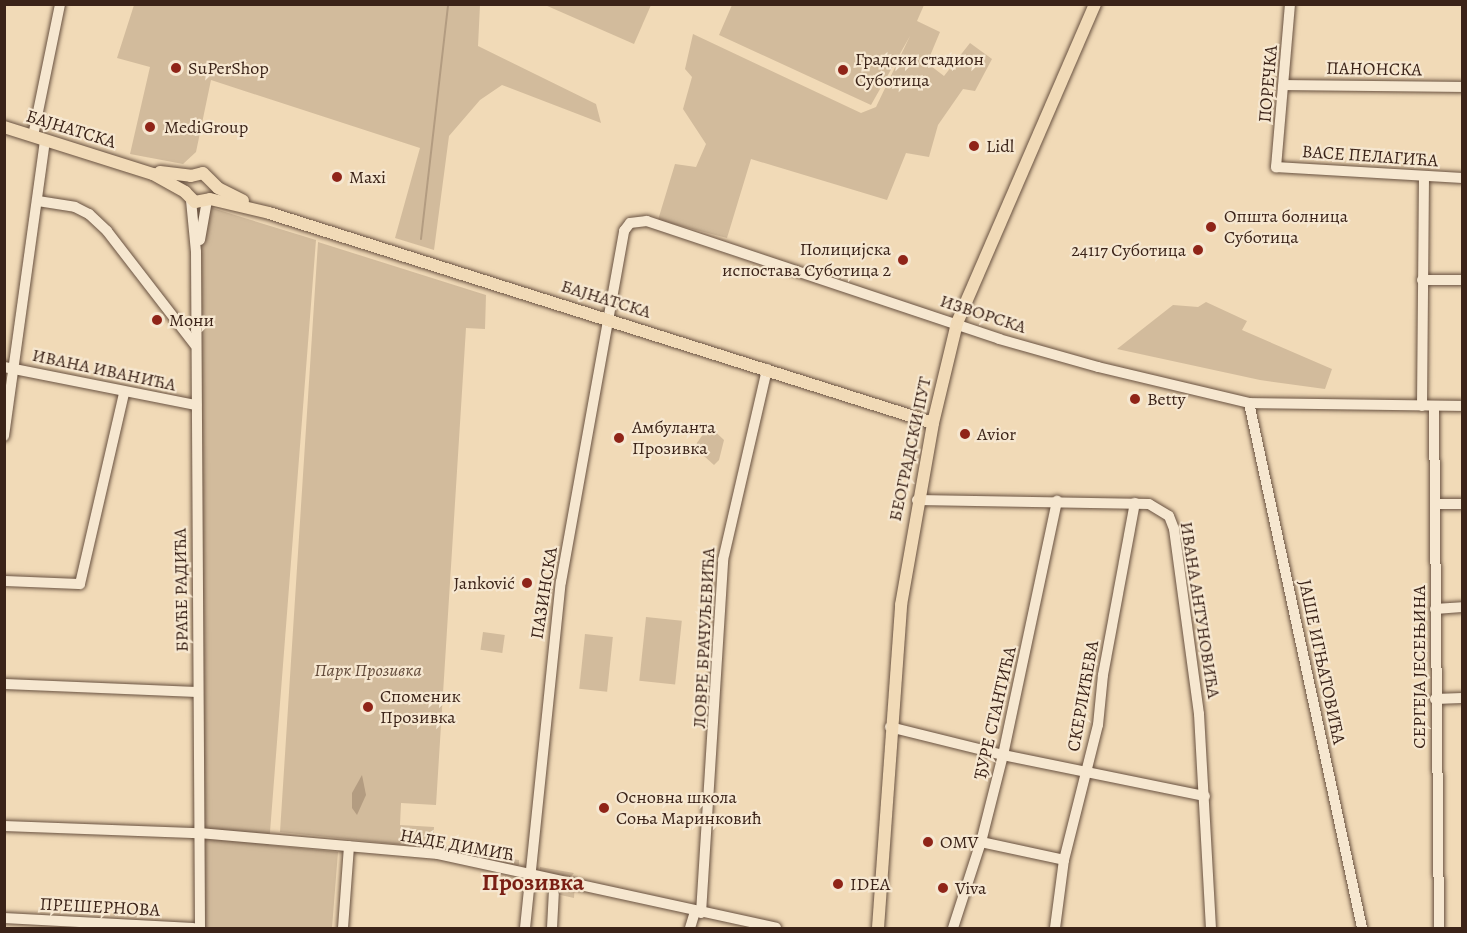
<!DOCTYPE html>
<meta charset="utf-8">
<style>
body{margin:0}
#map{position:relative;width:1467px;height:933px;overflow:hidden;background:#f1dab7;font-family:Alegreya,serif}
div>[style]{position:absolute}
[style*='--x']{left:calc(var(--x)*1px);top:calc(var(--y)*1px);width:calc(var(--w)*1px);rotate:calc(var(--a)*1deg)}
.green>*{inset:0;background:#d2bb9c;transform-origin:0 0}
.water>*{inset:0;background:#b39c81}
.stream>*{height:2px;margin:-1px;padding:0 1px;transform-origin:1px;border-radius:1px;background:#b39c81}
.roads{filter:drop-shadow(0 0 2px #685140) drop-shadow(0 0 2px #685140)}
.minor>*{height:10px;margin:-5px;padding:0 5px;transform-origin:5px;border-radius:5px;background:#f6e7d0}
.major>*{height:12px;margin:-6px;padding:0 6px;transform-origin:6px;border-radius:6px;background:#f1dab7}
.dots>*{width:16px;height:16px;translate:-50% -50%;box-sizing:border-box;border:3px solid #f6e7d0;border-radius:50%}
span{translate:-50% -50%;white-space:nowrap;text-align:center;line-height:1.15;-webkit-text-stroke:4.5px #f6e7d0;paint-order:stroke}
.poi-label{font-size:18px;color:#3b2318}
.left{translate:0 -50%;text-align:left}
.right{translate:-100% -50%;text-align:right}
.street-label{font-size:18px;color:#3b2318}
.park-label{font-size:18px;color:#614939;font-style:italic}
.district-label{font-size:24px;color:#7a1f14;font-weight:700}
.frame{position:absolute;inset:0;border:6px solid #3b2318;pointer-events:none}
</style>
<div id="map">
<div class="green">
<div style="clip-path:polygon(134px 5px,480px 5px,478px 46px,596px 104px,601px 123px,502px 85px,480px 100px,449px 136px,434px 250px,395px 238px,420px 148px,211px 80px,196px 152px,183px 164px,130px 154px,150px 67px,117px 58px)"></div>
<div style="clip-path:polygon(545px 5px,651px 5px,634px 44px)"></div>
<div style="clip-path:polygon(732px 5px,924px 5px,917px 21px,940px 32px,927px 63px,944px 76px,970px 43px,992px 59px,975px 91px,963px 89px,938px 125px,929px 157px,906px 153px,887px 200px,751px 159px,727px 238px,658px 220px,675px 164px,696px 167px,706px 144px,683px 109px,692px 77px,685px 69px,693px 34px,861px 113px,876px 107px,910px 36px,871px 105px,719px 35px)"></div>
<div style="clip-path:polygon(209px 207px,316px 240px,269px 845px,338px 852px,332px 928px,205px 928px,199px 257px)"></div>
<div style="clip-path:polygon(318px 242px,486px 295px,485px 329px,466px 328px,436px 805px,401px 803px,400px 825px,434px 827px,433px 848px,280px 832px)"></div>
<div style="clip-path:polygon(1206px 302px,1247px 321px,1242px 330px,1332px 369px,1325px 389px,1260px 380px,1117px 349px,1173px 305px,1198px 307px)"></div>
<div style="clip-path:polygon(709px 426px,724px 440px,719px 460px,714px 465px,694px 447px)"></div>
<div style="left:646px;top:617px;width:36px;height:64px;rotate:6deg"></div>
<div style="left:483px;top:632px;width:22px;height:18px;rotate:8deg"></div>
<div style="left:585px;top:634px;width:28px;height:55px;rotate:6deg"></div>
<div style="clip-path:polygon(440px 848px,519px 860px,519px 865px,516px 868px,439px 852px)"></div>
<div style="clip-path:polygon(540px 867px,574px 873px,567px 882px,575px 884px,574px 898px,538px 890px)"></div>
</div>
<div class="water">
<div style="clip-path:polygon(362px 775px,366px 795px,357px 815px,352px 808px,352px 793px)"></div>
</div>
<div class="stream">
<div style="--x:421;--y:239;--w:237;--a:-83.4"></div>
</div>
<div class="roads">
<div class="minor">
<div style="--x:1290;--y:4;--w:164;--a:94.9"></div>
<div style="--x:1276;--y:167;--w:186;--a:3.4"></div>
<div style="--x:1285;--y:85;--w:177;--a:0.6"></div>
<div style="--x:33;--y:136;--w:135;--a:-78.4"></div>
<div style="--x:191;--y:200;--w:52;--a:84.5"></div>
<div style="--x:196;--y:252;--w:676;--a:89.66"></div>
<div style="--x:38;--y:201;--w:37;--a:9"></div>
<div style="--x:75;--y:207;--w:16;--a:27"></div>
<div style="--x:89;--y:214;--w:25;--a:43"></div>
<div style="--x:107;--y:231;--w:144;--a:52.3"></div>
<div style="--x:200;--y:240;--w:40;--a:-80"></div>
<div style="--x:1422;--y:280;--w:40;--a:0"></div>
<div style="--x:4;--y:367;--w:196;--a:11.2"></div>
<div style="--x:1249;--y:403;--w:537;--a:77.85"></div>
<div style="--x:1422;--y:406;--w:229;--a:-89.5"></div>
<div style="--x:1434;--y:406;--w:522;--a:89.45"></div>
<div style="--x:4;--y:436;--w:299;--a:-82.1"></div>
<div style="--x:917;--y:500;--w:232;--a:1"></div>
<div style="--x:1149;--y:504;--w:23;--a:31"></div>
<div style="--x:1169;--y:516;--w:14;--a:69"></div>
<div style="--x:1174;--y:529;--w:187;--a:82.3"></div>
<div style="--x:1199;--y:714;--w:214;--a:86.8"></div>
<div style="--x:1435;--y:504;--w:27;--a:0"></div>
<div style="--x:4;--y:581;--w:76;--a:2.3"></div>
<div style="--x:80;--y:584;--w:196;--a:-77"></div>
<div style="--x:1435;--y:609;--w:27;--a:-4"></div>
<div style="--x:4;--y:684;--w:194;--a:2.4"></div>
<div style="--x:1435;--y:699;--w:27;--a:-2"></div>
<div style="--x:890;--y:727;--w:116;--a:13.9"></div>
<div style="--x:1003;--y:755;--w:206;--a:11.5"></div>
<div style="--x:4;--y:826;--w:195;--a:2.1"></div>
<div style="--x:199;--y:833;--w:240;--a:5"></div>
<div style="--x:438;--y:854;--w:346;--a:12.3"></div>
<div style="--x:981;--y:842;--w:85;--a:12.2"></div>
<div style="--x:701;--y:913;--w:354;--a:-86.4"></div>
<div style="--x:723;--y:560;--w:196;--a:-77"></div>
<div style="--x:4;--y:918;--w:189;--a:3"></div>
<div style="--x:343;--y:928;--w:82;--a:-85.8"></div>
<div style="--x:525;--y:928;--w:348;--a:-84.1"></div>
<div style="--x:561;--y:582;--w:357;--a:-79.8"></div>
<div style="--x:624;--y:231;--w:10;--a:-53"></div>
<div style="--x:630;--y:223;--w:17;--a:-7"></div>
<div style="--x:647;--y:221;--w:371;--a:18.5"></div>
<div style="--x:999;--y:339;--w:103;--a:15.8"></div>
<div style="--x:1098;--y:367;--w:155;--a:13.4"></div>
<div style="--x:1249;--y:403;--w:213;--a:0.8"></div>
<div style="--x:552;--y:928;--w:34;--a:-87"></div>
<div style="--x:690;--y:928;--w:17;--a:-73"></div>
<div style="--x:953;--y:928;--w:90;--a:-72"></div>
<div style="--x:981;--y:842;--w:90;--a:-75.8"></div>
<div style="--x:1003;--y:755;--w:260;--a:-78"></div>
<div style="--x:1055;--y:928;--w:69;--a:-82.5"></div>
<div style="--x:1064;--y:860;--w:139;--a:-75.9"></div>
<div style="--x:1098;--y:725;--w:50;--a:-84.3"></div>
<div style="--x:1103;--y:675;--w:175;--a:-79.5"></div>
</div>
<div class="major">
<div style="--x:4;--y:127;--w:156;--a:17.5"></div>
<div style="--x:153;--y:174;--w:37;--a:29"></div>
<div style="--x:185;--y:192;--w:14;--a:45"></div>
<div style="--x:195;--y:202;--w:15;--a:-11"></div>
<div style="--x:210;--y:199;--w:61;--a:13.3"></div>
<div style="--x:269;--y:213;--w:696;--a:17.55"></div>
<div style="--x:160;--y:172;--w:31;--a:7"></div>
<div style="--x:191;--y:176;--w:12;--a:-14"></div>
<div style="--x:203;--y:173;--w:21;--a:45"></div>
<div style="--x:218;--y:188;--w:28;--a:27"></div>
<div style="--x:878;--y:928;--w:324;--a:-85.9"></div>
<div style="--x:901;--y:605;--w:185;--a:-80"></div>
<div style="--x:933;--y:423;--w:103;--a:-76.5"></div>
<div style="--x:957;--y:323;--w:348;--a:-66.6"></div>
</div>
</div>
<div class="dots">
<div style="left:176px;top:68px;background:#8f2418"></div>
<div style="left:843px;top:70px;background:#8f2418"></div>
<div style="left:150px;top:127px;background:#8f2418"></div>
<div style="left:974px;top:146px;background:#8f2418"></div>
<div style="left:337px;top:177px;background:#8f2418"></div>
<div style="left:1211px;top:227px;background:#8f2418"></div>
<div style="left:1198px;top:250px;background:#8f2418"></div>
<div style="left:903px;top:260px;background:#8f2418"></div>
<div style="left:157px;top:320px;background:#8f2418"></div>
<div style="left:1135px;top:399px;background:#8f2418"></div>
<div style="left:965px;top:434px;background:#8f2418"></div>
<div style="left:619px;top:438px;background:#8f2418"></div>
<div style="left:527px;top:583px;background:#8f2418"></div>
<div style="left:368px;top:707px;background:#8f2418"></div>
<div style="left:604px;top:808px;background:#8f2418"></div>
<div style="left:928px;top:842px;background:#8f2418"></div>
<div style="left:838px;top:884px;background:#8f2418"></div>
<div style="left:943px;top:888px;background:#8f2418"></div>
</div>
<div class="poi-label">
<span class="left" style="left:855px;top:70px">Градски стадион<br>Суботица</span>
<span class="left" style="left:188px;top:68px">SuPerShop</span>
<span class="left" style="left:164px;top:127px">MediGroup</span>
<span class="left" style="left:986px;top:146px">Lidl</span>
<span class="left" style="left:349px;top:177px">Maxi</span>
<span class="left" style="left:1224px;top:227px">Општа болница<br>Суботица</span>
<span class="right" style="left:891px;top:260px">Полицијска<br>испостава Суботица 2</span>
<span class="right" style="left:1186px;top:250px">24117 Суботица</span>
<span class="left" style="left:169px;top:320px">Мони</span>
<span class="left" style="left:1147px;top:399px">Betty</span>
<span class="left" style="left:632px;top:438px">Амбуланта<br>Прозивка</span>
<span class="left" style="left:977px;top:434px">Avior</span>
<span class="right" style="left:515px;top:583px">Janković</span>
<span class="left" style="left:380px;top:707px">Споменик<br>Прозивка</span>
<span class="left" style="left:616px;top:808px">Основна школа<br>Соња Маринковић</span>
<span class="left" style="left:940px;top:842px">OMV</span>
<span class="left" style="left:850px;top:884px">IDEA</span>
<span class="left" style="left:955px;top:888px">Viva</span>
</div>
<div class="street-label">
<span style="left:1374px;top:69px;rotate:1deg">ПАНОНСКА</span>
<span style="left:1268px;top:84px;rotate:-85deg">ПОРЕЧКА</span>
<span style="left:71px;top:129px;rotate:17deg">БАЈНАТСКА</span>
<span style="left:1370px;top:156px;rotate:4deg">ВАСЕ ПЕЛАГИЋА</span>
<span style="left:606px;top:299px;rotate:17deg">БАЈНАТСКА</span>
<span style="left:983px;top:314px;rotate:18deg">ИЗВОРСКА</span>
<span style="left:104px;top:370px;rotate:12deg">ИВАНА ИВАНИЋА</span>
<span style="left:910px;top:449px;rotate:-78deg">БЕОГРАДСКИ ПУТ</span>
<span style="left:181px;top:590px;rotate:-91deg">БРАЋЕ РАДИЋА</span>
<span style="left:544px;top:593px;rotate:-81deg">ПАЗИНСКА</span>
<span style="left:1200px;top:610px;rotate:81deg">ИВАНА АНТУНОВИЋА</span>
<span style="left:704px;top:638px;rotate:-87deg">ЛОВРЕ БРАЧУЉЕВИЋА</span>
<span style="left:1322px;top:662px;rotate:78deg">ЈАШЕ ИГЊАТОВИЋА</span>
<span style="left:1419px;top:667px;rotate:-90deg">СЕРГЕЈА ЈЕСЕЊИНА</span>
<span style="left:1083px;top:696px;rotate:-80deg">СКЕРЛИЋЕВА</span>
<span style="left:995px;top:713px;rotate:-77deg">ЂУРЕ СТАНТИЋА</span>
<span style="left:457px;top:845px;rotate:10deg">НАДЕ ДИМИЋ</span>
<span style="left:100px;top:907px;rotate:3deg">ПРЕШЕРНОВА</span>
</div>
<div class="park-label">
<span style="left:368px;top:670px">Парк Прозивка</span>
</div>
<div class="district-label">
<span style="left:533px;top:883px">Прозивка</span>
</div>
<div class="frame"></div>
</div>
